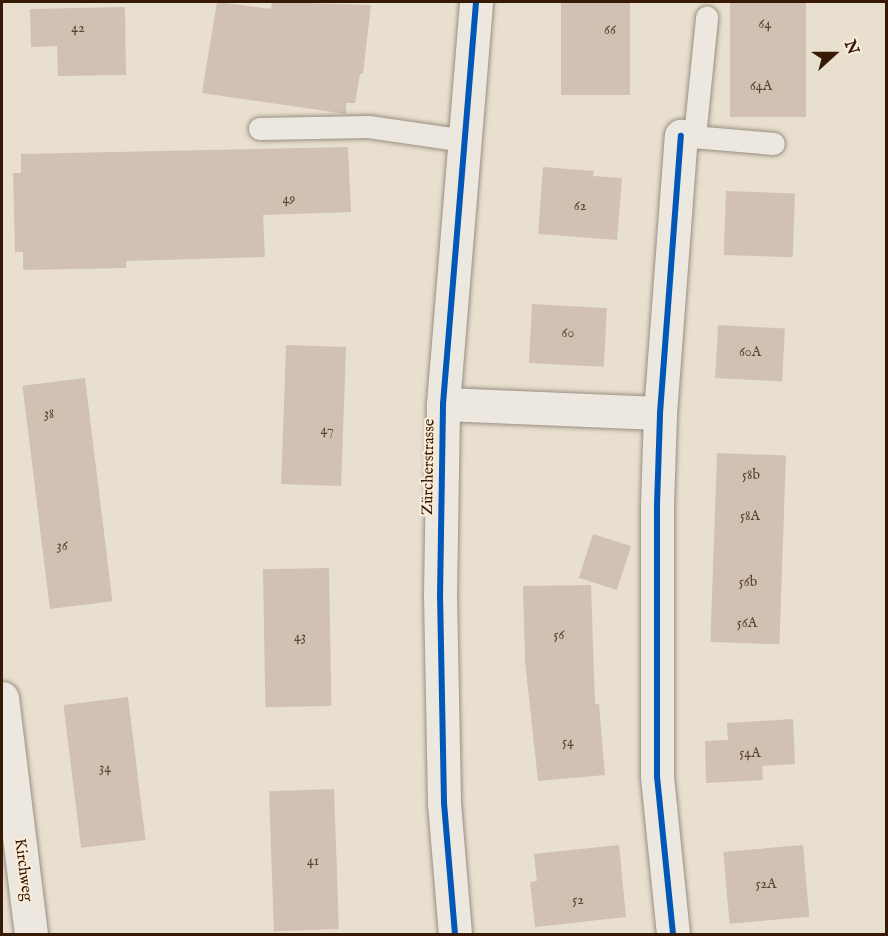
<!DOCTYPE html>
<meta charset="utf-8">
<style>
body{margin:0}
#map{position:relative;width:888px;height:936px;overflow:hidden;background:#e9dfce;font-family:"IM FELL English",serif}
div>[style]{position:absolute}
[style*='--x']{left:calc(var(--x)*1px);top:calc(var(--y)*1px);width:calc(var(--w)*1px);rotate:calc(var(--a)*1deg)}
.building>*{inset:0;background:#d0c1b2;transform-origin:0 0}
.roads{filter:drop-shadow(0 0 2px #988f83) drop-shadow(0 0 2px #988f83)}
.service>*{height:22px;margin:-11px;padding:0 11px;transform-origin:11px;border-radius:11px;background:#ede8df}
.minor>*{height:33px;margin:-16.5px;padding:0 16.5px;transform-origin:16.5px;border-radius:16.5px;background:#ede8df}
.secondary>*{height:33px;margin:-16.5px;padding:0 16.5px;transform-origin:16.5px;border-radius:16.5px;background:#ede8df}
.cycleway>*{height:6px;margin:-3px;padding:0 3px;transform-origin:3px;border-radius:3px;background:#0057b8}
span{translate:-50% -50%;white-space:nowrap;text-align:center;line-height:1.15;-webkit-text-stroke:4.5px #f8ecd8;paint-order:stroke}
.number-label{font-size:14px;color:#5d4431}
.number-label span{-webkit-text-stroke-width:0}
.street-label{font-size:16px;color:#371a06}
.frame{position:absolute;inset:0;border:3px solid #371a06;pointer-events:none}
.north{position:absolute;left:804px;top:24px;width:60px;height:60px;-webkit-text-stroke:4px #f8ecd8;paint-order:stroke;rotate:69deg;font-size:16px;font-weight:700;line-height:24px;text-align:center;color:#371a06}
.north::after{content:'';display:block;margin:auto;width:21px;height:27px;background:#371a06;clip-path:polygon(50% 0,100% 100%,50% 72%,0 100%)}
</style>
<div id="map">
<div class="building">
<div style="clip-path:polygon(217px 2px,271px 9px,272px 2px,371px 5px,363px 74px,360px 74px,355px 103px,346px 103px,346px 114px,202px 93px)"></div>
<div style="left:561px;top:2px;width:69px;height:93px"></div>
<div style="left:730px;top:2px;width:76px;height:115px"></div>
<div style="clip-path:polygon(125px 7px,126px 75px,58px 76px,57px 46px,31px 47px,30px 9px)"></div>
<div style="clip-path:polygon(348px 147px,351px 212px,263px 215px,265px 257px,126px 261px,126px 268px,23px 270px,23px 252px,15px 252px,13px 173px,21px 173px,21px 154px)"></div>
<div style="clip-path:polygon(543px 167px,594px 171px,593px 176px,622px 178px,617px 240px,538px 234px)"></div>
<div style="left:726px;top:191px;width:69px;height:64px;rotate:2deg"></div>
<div style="left:532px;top:304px;width:75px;height:59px;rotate:3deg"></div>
<div style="left:718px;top:325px;width:67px;height:53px;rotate:3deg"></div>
<div style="left:286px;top:345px;width:60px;height:139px;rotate:2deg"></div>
<div style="left:85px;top:378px;width:225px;height:63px;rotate:83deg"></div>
<div style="left:717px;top:453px;width:69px;height:189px;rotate:2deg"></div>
<div style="left:593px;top:534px;width:40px;height:46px;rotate:18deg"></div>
<div style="left:329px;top:568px;width:138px;height:66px;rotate:89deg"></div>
<div style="clip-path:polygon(591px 585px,595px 704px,599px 704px,605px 775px,538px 781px,525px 661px,523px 586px)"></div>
<div style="left:128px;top:697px;width:144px;height:65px;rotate:83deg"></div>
<div style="clip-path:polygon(793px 719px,795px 764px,762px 766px,763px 780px,706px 783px,705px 741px,728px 740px,727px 723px)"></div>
<div style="left:334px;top:789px;width:140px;height:65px;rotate:88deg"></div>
<div style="clip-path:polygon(619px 845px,626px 917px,535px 927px,530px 882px,537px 881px,534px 854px)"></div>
<div style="left:803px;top:845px;width:72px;height:80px;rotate:85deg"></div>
</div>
<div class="roads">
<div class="service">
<div style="--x:260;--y:129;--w:109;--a:-1.1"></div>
<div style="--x:369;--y:127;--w:97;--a:8.3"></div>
<div style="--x:681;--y:136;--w:93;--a:4.9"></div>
<div style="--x:695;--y:137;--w:120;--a:-84.2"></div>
</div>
<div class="minor">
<div style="--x:443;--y:404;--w:217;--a:2.4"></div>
<div style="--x:2;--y:698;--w:238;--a:83"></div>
<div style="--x:673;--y:934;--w:159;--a:-95.8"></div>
<div style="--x:657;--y:776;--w:271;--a:-90"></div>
<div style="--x:657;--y:505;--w:92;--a:-88.1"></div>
<div style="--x:660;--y:413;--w:278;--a:-85.7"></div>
</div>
<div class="secondary">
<div style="--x:455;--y:934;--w:132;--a:-94.8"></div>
<div style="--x:444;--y:802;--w:205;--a:-91.1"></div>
<div style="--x:440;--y:597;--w:193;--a:-89.1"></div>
<div style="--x:443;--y:404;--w:403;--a:-85.3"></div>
</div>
</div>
<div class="cycleway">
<div style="--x:455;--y:934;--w:132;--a:-94.8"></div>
<div style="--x:444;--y:802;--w:205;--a:-91.1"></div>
<div style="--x:440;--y:597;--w:193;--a:-89.1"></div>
<div style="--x:443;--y:404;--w:403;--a:-85.3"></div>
<div style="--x:673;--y:934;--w:159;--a:-95.8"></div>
<div style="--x:657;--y:776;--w:271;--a:-90"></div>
<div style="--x:657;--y:505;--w:92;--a:-88.1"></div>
<div style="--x:660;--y:413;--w:278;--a:-85.7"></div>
</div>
<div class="number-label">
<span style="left:765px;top:24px">64</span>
<span style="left:78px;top:28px">42</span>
<span style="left:610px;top:30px">66</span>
<span style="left:761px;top:86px">64A</span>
<span style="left:289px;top:199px">49</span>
<span style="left:580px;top:206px">62</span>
<span style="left:568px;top:333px">60</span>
<span style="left:750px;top:352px">60A</span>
<span style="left:49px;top:414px">38</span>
<span style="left:327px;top:430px">47</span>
<span style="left:751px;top:475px">58b</span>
<span style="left:750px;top:516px">58A</span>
<span style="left:62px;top:546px">36</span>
<span style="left:748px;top:582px">56b</span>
<span style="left:747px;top:623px">56A</span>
<span style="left:559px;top:635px">56</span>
<span style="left:300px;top:637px">43</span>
<span style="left:568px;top:742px">54</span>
<span style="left:750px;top:753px">54A</span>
<span style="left:105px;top:768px">34</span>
<span style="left:313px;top:861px">41</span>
<span style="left:766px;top:884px">52A</span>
<span style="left:578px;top:900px">52</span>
</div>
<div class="street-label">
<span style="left:429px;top:467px;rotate:-89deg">Zürcherstrasse</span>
<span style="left:23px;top:870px;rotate:83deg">Kirchweg</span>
</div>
<div class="frame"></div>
<div class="north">N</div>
</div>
